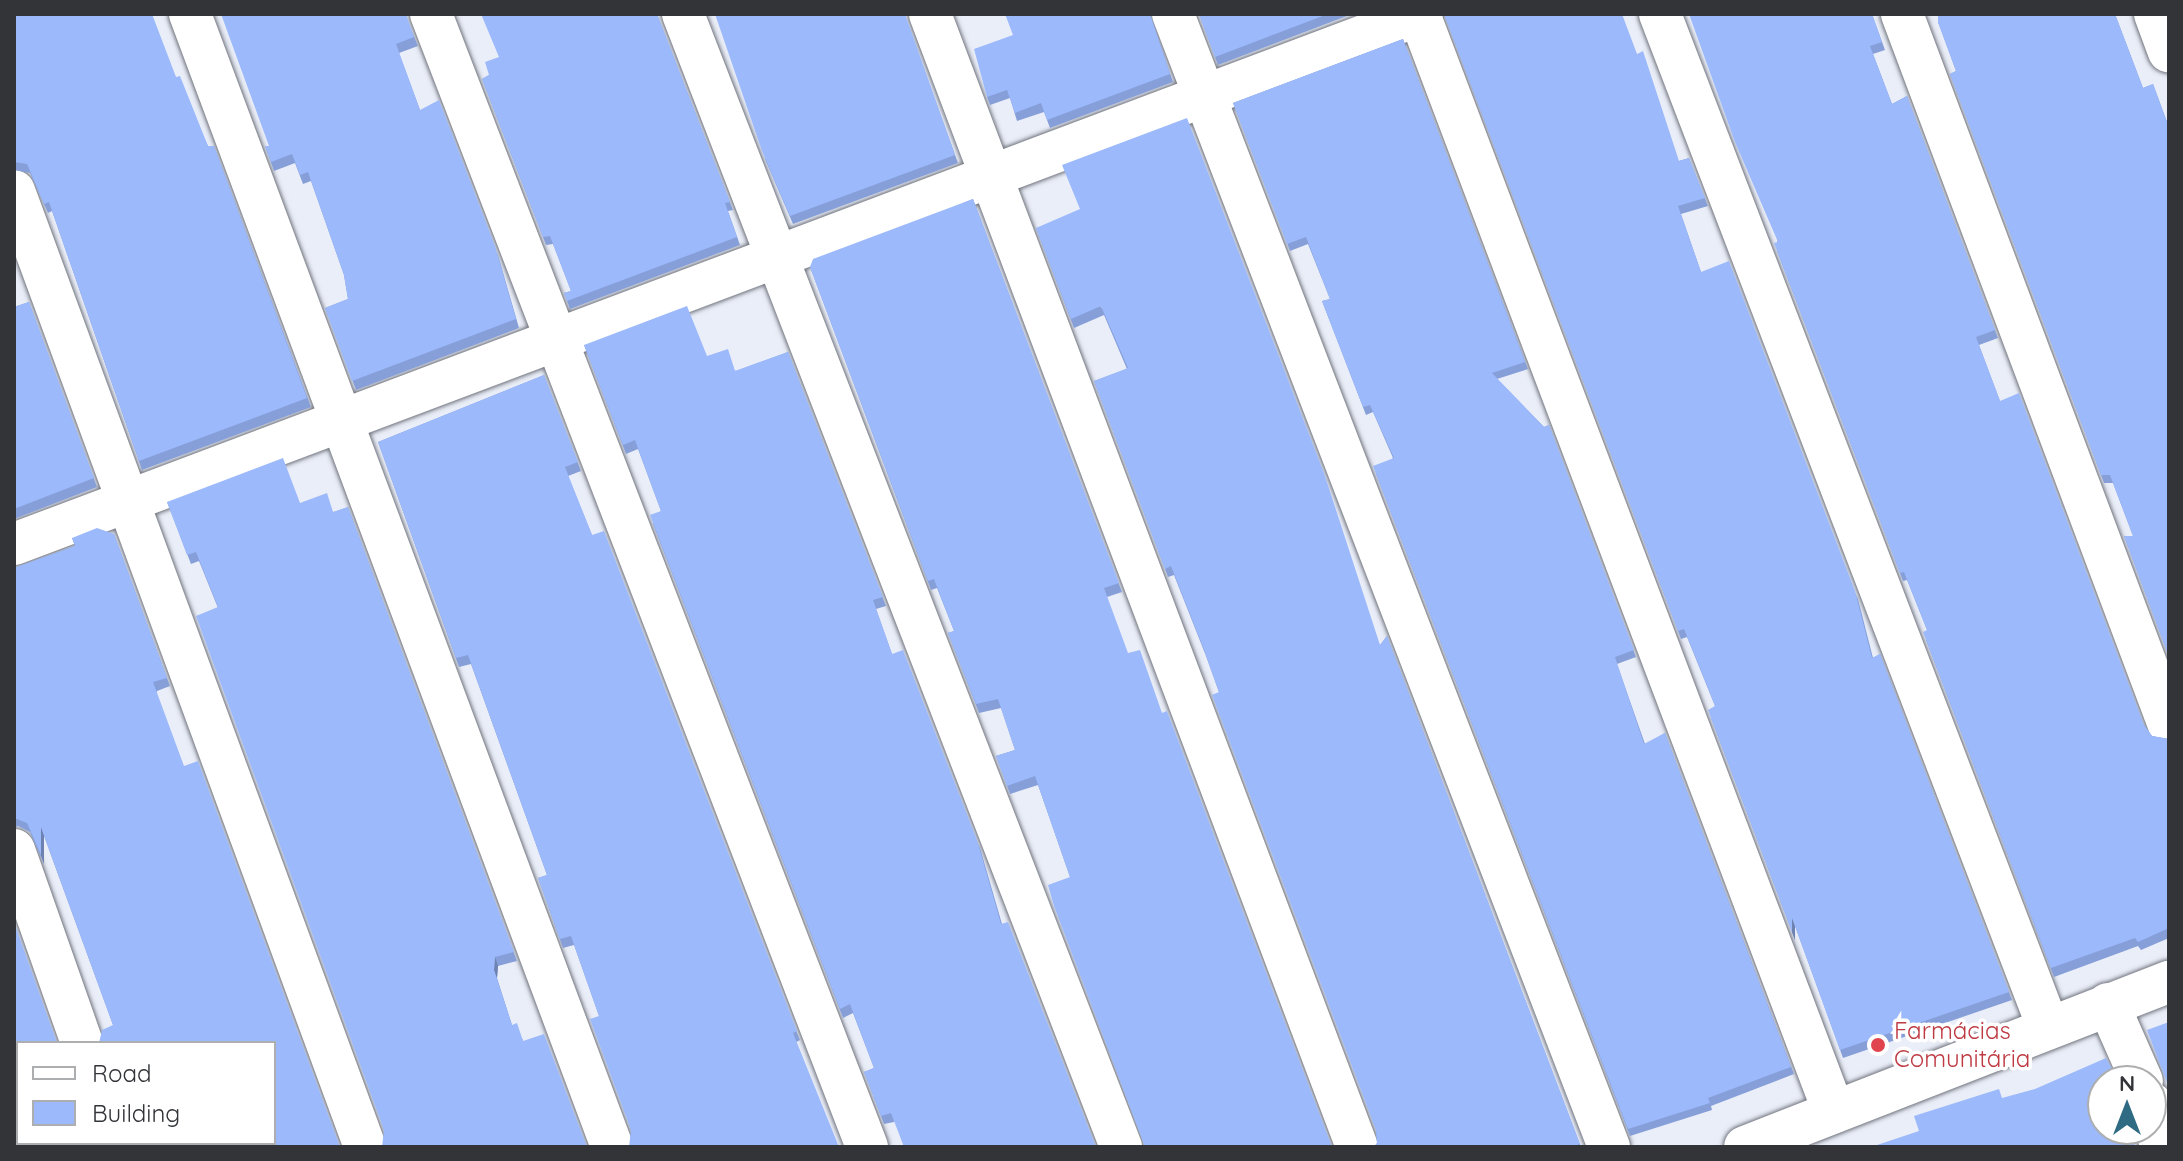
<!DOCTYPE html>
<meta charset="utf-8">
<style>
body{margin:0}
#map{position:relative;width:2183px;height:1161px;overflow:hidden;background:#eaeef8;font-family:Quicksand,sans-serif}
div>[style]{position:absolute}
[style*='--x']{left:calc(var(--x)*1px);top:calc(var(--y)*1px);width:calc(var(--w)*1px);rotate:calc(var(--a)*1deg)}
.roads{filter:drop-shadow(0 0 2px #70747d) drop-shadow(0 0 2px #70747d)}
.minor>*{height:42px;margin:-21px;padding:0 21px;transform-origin:21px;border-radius:21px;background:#fff}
.wall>*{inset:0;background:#869fd9}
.shaded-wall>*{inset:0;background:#6d82b0}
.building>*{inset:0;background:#9cb9fc}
.dots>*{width:22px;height:22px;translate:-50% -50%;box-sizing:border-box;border:4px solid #fff;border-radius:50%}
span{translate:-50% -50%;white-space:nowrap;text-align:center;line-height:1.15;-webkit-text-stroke:7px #fff;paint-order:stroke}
.health-label{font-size:24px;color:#be3a42}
.left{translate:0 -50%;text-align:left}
.frame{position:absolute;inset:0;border:16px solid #323438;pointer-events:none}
.legend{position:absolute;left:16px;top:1041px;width:260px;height:104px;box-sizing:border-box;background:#fff;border:2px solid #adaeaf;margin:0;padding:10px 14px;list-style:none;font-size:24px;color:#323438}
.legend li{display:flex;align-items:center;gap:16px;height:40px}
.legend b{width:40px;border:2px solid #adaeaf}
.north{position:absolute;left:2087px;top:1065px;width:80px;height:80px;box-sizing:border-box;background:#fff;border:2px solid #adaeaf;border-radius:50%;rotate:0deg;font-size:22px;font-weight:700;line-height:32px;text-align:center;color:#323438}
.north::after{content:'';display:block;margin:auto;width:28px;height:36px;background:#2f6b83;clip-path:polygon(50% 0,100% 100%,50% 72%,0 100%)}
</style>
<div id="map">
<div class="roads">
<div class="minor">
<div style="--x:190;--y:14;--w:1209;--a:69.57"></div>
<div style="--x:431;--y:14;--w:1214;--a:68.95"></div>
<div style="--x:683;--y:14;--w:1215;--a:68.86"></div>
<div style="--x:930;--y:14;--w:1211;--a:69.35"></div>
<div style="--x:1173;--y:14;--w:1214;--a:68.95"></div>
<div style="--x:1419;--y:14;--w:1174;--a:69.3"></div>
<div style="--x:1660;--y:14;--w:1085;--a:69.04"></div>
<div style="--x:1902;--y:14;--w:759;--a:69.42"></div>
<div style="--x:2155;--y:14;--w:40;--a:69.8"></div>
<div style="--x:14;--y:191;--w:1018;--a:69.84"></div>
<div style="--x:14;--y:544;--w:1504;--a:-20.63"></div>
<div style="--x:14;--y:850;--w:205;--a:70.6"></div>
<div style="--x:2108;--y:1004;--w:84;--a:66.2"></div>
<div style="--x:2151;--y:1103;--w:45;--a:77.2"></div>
<div style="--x:118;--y:1143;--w:4;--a:76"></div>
<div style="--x:1745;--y:1147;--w:455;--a:-21.3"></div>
</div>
</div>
<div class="wall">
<div style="clip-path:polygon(14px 14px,176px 77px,208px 146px,214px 146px,311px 407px,142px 470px,52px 211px,48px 213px,30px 173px,14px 170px)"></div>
<div style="clip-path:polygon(657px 14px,733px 210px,728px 211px,740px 245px,570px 309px,564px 293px,571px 291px,553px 244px,546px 245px,482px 79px,489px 75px,499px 57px)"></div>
<div style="clip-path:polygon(1150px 14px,1173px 82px,1050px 128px,1044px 112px,1017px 121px,1010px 98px,990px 105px,987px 97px,1013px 35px)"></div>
<div style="clip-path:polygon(1199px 14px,1352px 14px,1218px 65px)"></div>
<div style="clip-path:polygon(1444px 14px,1679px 161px,1689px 158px,1708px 206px,1681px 214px,1701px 272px,1858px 599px,1873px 658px,1880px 654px,2012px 1000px,1843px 1058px,1795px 926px,1795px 940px,1711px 718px,1715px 706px,1687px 637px,1681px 639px)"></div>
<div style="clip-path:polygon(1872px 14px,1885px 50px,1873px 54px,1892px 104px,1907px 96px,1998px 338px,1979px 345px,2000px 401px,2144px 725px,2152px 736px,2169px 739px,2169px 938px,2141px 950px,2138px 946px,2054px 977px,1926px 640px,1927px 630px,1907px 580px,1903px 581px,1777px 251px,1777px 242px)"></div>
<div style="clip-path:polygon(1938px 14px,2115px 14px,2143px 88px,2153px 84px,2167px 122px,2169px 121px,2169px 657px,2124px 536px,2133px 536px,2113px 483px,2104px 483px,1950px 74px,1956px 71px,1938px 22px)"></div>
<div style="clip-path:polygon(408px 22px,418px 46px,399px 53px,420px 110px,498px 255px,519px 328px,356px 390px,325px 308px,348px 299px,344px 275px,311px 181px,303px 184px,295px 163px,274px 171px,265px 146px,269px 146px)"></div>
<div style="clip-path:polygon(907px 22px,958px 163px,793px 224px,765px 159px)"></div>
<div style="clip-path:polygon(1403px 39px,1528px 369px,1497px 379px,1544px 427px,1549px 425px,1636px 657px,1617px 664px,1645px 744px,1665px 733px,1794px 1074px,1711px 1106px,1712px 1110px,1630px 1136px,1376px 474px,1393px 458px,1373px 412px,1366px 415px,1322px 301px,1330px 299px,1308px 244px,1290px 251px,1233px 103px)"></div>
<div style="clip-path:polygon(973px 199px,1122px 592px,1107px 597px,1070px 877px,1038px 785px,1010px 794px,996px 756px,1015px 750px,1001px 708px,979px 713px,948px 633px,954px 631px,937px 588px,931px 590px,810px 267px)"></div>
<div style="clip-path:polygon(1036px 228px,1380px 645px,1387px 636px,1581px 1147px,1374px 1147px,1377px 1143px,1376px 1130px,1206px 656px,1174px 575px,1168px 577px,1094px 381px,1127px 369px,1104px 315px,1074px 328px)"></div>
<div style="clip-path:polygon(29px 302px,97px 487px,14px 519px,14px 307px)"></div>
<div style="clip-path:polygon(584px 345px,707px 356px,736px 371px,788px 352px,886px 606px,876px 609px,892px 654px,980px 848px,1002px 924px,894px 1122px,884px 1124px,864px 1072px,874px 1068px,853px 1013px,843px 1018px,653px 524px,661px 511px,638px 449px,626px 454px)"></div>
<div style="clip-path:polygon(544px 375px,581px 471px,568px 476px,592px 535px,800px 1040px,631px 1131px,599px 1016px,574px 945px,563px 948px,538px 878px,547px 875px,471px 664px,459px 667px,378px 442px)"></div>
<div style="clip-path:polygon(167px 502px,300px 503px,334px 512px,348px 507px,517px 961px,498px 966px,497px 978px,512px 1025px,523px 1040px,384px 1130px,218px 608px,199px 561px,191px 564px)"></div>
<div style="clip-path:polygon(114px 534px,170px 686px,157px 691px,113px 1025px,44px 836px,44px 864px,30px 832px,18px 826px,14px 828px,14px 568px,75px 546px,72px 538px)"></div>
</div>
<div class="shaded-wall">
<div style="clip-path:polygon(41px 827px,44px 836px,44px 864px,41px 855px)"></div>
<div style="clip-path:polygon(1792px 918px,1795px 926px,1795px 940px,1792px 932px)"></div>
<div style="clip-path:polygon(495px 957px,498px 966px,497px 978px,494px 970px)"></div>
</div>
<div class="building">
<div style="clip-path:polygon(14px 14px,152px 14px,176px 77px,180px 76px,208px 146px,214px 146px,307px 398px,139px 461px,49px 202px,44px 204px,27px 164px,14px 162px)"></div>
<div style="clip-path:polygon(221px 14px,406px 14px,414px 37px,396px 44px,420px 110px,439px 100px,495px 246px,516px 319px,352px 381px,325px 308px,348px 299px,344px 275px,308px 172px,300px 175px,292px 154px,271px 162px,265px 146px,269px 146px)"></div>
<div style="clip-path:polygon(481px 14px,657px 14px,730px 202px,725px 203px,737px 237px,567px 301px,564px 293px,571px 291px,550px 236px,543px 237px,482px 79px,489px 75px,485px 62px,499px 57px)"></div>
<div style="clip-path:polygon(715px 14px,905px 14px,955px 155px,790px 216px,762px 151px)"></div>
<div style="clip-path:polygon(1005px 14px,1150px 14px,1170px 74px,1047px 120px,1041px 103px,1015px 113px,1007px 90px,987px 97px,974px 49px,1013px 35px)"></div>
<div style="clip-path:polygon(1199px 14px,1328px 14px,1215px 57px)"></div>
<div style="clip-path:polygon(1444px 14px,1622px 14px,1637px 54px,1643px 51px,1679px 161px,1689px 158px,1705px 198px,1678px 206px,1701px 272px,1729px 261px,1855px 591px,1872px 658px,1880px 654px,2009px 992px,1840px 1050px,1792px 918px,1792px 932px,1708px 710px,1715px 706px,1700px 668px,1684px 629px,1678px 631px)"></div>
<div style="clip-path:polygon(1689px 14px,1872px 14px,1882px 42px,1870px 46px,1892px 104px,1907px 96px,1995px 330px,1976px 337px,2000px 401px,2019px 393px,2144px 725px,2152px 736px,2169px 739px,2169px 928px,2138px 942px,2135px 938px,2051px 968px,1923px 632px,1927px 630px,1904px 572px,1900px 573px,1774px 243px,1778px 242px,1735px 142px)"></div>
<div style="clip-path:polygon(1938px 14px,2115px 14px,2143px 88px,2153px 84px,2167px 122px,2169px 121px,2169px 657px,2124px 536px,2133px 536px,2110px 475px,2101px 475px,1950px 74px,1956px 71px,1938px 22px)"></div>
<div style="clip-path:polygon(1403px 39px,1525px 362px,1492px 373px,1544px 427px,1549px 425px,1634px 650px,1615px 657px,1644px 744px,1665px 733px,1791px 1067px,1708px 1098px,1710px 1103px,1628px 1129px,1373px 466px,1394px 458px,1370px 405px,1363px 407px,1322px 301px,1330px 299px,1306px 237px,1287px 244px,1233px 103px)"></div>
<div style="clip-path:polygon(1187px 118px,1324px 473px,1380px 645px,1387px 636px,1580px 1144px,1571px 1147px,1374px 1147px,1377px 1143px,1376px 1130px,1212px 695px,1219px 692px,1203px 647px,1171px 566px,1165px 569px,1094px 381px,1128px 368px,1101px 306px,1071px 319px,1036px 228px,1080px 209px,1062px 165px)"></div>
<div style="clip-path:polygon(973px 199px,1119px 583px,1104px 588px,1128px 653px,1140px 650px,1162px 713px,1167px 711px,1332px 1147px,1145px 1147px,1054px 906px,1048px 885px,1070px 877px,1035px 776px,1007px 786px,996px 756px,1015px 750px,998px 699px,976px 704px,948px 633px,954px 631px,934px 579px,928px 581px,810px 267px,813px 259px)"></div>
<div style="clip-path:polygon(29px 302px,94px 478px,14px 509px,14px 307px)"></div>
<div style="clip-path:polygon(687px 306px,707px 356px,728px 349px,735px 371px,788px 352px,883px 597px,873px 600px,892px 654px,903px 650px,977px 840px,1001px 924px,1008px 922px,1096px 1147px,904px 1147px,891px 1113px,881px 1116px,864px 1072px,874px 1068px,850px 1004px,840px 1009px,650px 515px,661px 511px,635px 440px,623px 445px,584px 345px)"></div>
<div style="clip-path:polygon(544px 375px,578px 462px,565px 467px,592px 535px,604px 531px,797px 1031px,793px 1033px,839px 1147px,629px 1147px,631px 1130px,590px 1019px,599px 1016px,571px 936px,560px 939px,538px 878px,547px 875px,468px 655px,456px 658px,378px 442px)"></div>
<div style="clip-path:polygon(283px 458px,300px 503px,327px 493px,333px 512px,348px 507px,514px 952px,495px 957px,494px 970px,512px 1025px,517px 1023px,523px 1041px,544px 1034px,587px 1147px,382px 1147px,384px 1130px,196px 616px,218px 607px,196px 552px,187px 555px,167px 502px)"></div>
<div style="clip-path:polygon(97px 528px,114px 534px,167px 678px,153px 682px,184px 766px,198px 761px,340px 1147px,153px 1147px,151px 1143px,274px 1143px,274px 1043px,99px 1043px,102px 1030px,113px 1025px,41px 827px,41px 855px,27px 823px,14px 818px,14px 568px,75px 546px,72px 538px)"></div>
<div style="clip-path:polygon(14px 922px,57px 1043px,18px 1043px,18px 1143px,92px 1143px,94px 1147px,14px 1147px)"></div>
<div style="clip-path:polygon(2169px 1022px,2169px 1088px,2147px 1030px)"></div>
<div style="clip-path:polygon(2106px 1058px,2119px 1081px,2103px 1081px,2103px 1129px,2132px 1129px,2134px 1144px,2138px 1147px,1871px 1147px,1919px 1131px,1914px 1116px,1999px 1089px,2002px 1098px,2035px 1089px)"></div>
</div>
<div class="dots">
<div style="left:1878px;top:1045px;background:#e0444e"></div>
</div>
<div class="health-label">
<span class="left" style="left:1894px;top:1045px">Farmácias<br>Comunitária</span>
</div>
<div class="frame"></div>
<ul class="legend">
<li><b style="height:10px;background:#fff"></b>Road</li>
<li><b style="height:22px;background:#9cb9fc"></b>Building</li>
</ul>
<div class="north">N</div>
</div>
